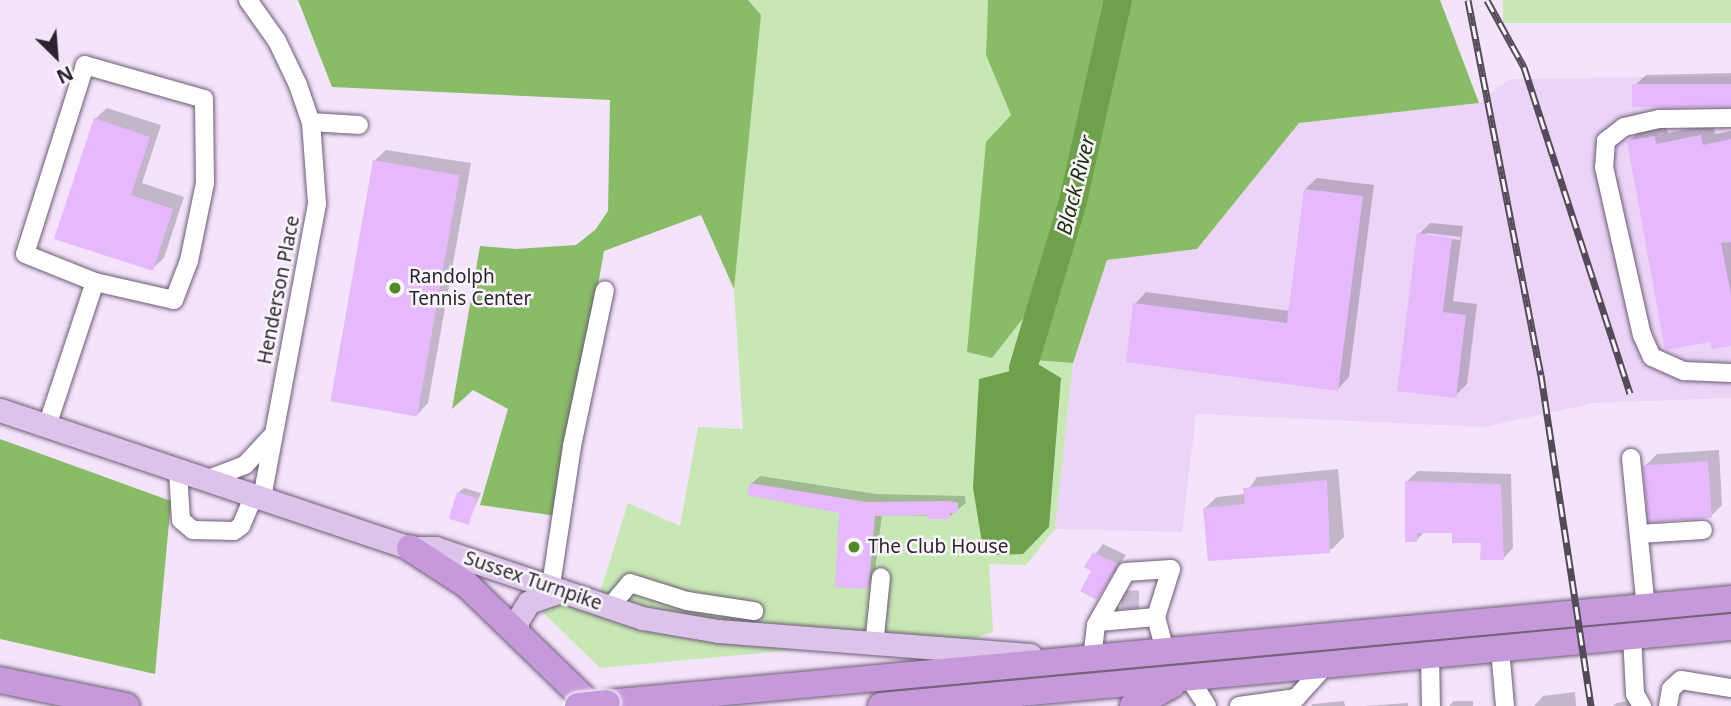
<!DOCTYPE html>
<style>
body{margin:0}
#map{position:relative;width:1731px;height:706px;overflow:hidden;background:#f3e4fb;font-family:"Noto Sans",sans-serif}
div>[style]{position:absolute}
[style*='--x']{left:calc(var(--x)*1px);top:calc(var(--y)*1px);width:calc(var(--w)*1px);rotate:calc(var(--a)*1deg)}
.built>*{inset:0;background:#ecd4f7}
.green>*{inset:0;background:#c7e8b4;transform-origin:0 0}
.forest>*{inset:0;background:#88bc67}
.water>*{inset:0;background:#6ea14c}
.shadow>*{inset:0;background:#0003}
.river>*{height:28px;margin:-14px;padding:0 14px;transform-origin:14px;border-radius:14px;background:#6ea14c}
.building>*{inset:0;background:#e6b9fc;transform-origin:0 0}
.minor-tunnel>*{height:18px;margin-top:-9px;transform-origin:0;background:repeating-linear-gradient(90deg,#cbbed2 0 18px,transparent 0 27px)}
.roads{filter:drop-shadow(0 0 2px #6c5c74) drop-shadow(0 0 2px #6c5c74)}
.minor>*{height:18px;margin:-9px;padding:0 9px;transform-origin:9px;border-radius:9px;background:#fff}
.major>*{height:23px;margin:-11.5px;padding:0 11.5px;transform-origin:11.5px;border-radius:11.5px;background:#ddc2e9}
.highway>*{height:26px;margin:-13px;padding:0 13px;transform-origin:13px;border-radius:13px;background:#c69ada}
.rail>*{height:7px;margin-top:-3.5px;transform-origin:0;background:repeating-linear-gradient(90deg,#faf6fc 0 13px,#544b59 0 26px);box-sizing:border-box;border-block:2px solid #544b59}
.bridges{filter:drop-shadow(0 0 2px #fff) drop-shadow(0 0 2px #fff)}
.highway-bridge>*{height:26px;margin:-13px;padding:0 13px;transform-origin:13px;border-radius:13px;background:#c69ada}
.dots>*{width:19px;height:19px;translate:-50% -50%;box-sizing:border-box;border:4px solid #faf6fc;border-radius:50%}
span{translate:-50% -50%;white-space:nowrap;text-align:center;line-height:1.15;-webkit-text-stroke:5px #faf6fc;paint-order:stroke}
.poi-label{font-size:19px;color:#2b242f}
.left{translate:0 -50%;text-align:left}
.street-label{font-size:19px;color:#2b242f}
.water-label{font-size:21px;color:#1b300d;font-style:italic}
.north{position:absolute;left:21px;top:21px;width:70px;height:70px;-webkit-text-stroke:5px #faf6fc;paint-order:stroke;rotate:155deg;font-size:19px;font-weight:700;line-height:28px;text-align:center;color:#2b242f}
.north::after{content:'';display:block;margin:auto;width:24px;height:32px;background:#2b242f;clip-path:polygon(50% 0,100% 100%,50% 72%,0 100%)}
</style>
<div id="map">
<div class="built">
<div style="clip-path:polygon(1731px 76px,1731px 398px,1594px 403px,1484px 427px,1196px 414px,1182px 532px,1055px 529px,1073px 363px,1107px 260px,1197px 249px,1299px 123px,1479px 103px,1510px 79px)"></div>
</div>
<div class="green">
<div style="clip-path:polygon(748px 0,988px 0,986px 55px,1011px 115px,992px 358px,1028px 311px,1034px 360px,1073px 363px,1055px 529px,1026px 565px,989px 564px,993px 632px,961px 643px,837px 646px,600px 668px,509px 579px,596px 605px,628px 503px,680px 526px,698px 427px,743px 429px,734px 289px,761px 15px)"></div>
<div style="left:1503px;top:0;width:228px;height:23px"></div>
</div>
<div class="forest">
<div style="clip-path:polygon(298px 0,748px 0,761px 15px,734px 289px,701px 215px,604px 251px,557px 516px,480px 505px,508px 409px,473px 390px,452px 409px,480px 246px,516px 249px,576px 245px,595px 230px,608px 211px,610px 100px,332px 87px)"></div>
<div style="clip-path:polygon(988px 0,1440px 0,1479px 103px,1299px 123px,1197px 249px,1107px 260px,1073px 363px,1034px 360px,1028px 312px,992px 358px,967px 352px,986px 142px,1011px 115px,986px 55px)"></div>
<div style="clip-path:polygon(0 439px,171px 501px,155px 674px,0 639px)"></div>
</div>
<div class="water">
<div style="clip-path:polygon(1038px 364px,1061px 378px,1049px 527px,1023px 554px,984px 555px,973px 488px,979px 379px)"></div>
</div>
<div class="shadow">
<div style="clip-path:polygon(1731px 73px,1731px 105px,1634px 86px,1646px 75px)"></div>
<div style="clip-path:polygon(107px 108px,161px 125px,142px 183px,184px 197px,164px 258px,152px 269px,95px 119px)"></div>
<div style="clip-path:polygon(1713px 124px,1715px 134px,1731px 131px,1731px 344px,1628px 142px,1640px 130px,1666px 125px,1668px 133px)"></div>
<div style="clip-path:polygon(386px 150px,471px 163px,428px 403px,417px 415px,374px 161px)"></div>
<div style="clip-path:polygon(1317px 178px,1374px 185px,1349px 377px,1338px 389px,1135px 304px,1146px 292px,1290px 311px,1305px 189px)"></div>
<div style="clip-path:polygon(evenodd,1430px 223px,1463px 226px,1453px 301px,1477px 304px,1467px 384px,1455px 396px,1419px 234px,1430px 223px,1426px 233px,1461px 237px,1460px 240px,1426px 236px,1426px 233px)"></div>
<div style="clip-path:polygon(1719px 450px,1722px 505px,1711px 516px,1645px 466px,1657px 454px)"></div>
<div style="clip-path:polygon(1338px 469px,1344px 537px,1332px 549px,1209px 559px,1205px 508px,1217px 497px,1245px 494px,1257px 477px)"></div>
<div style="clip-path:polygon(1418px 471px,1511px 474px,1513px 548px,1503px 559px,1483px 541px,1454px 531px,1425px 531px,1416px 541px,1407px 481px)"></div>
<div style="clip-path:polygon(760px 476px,876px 494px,965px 496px,966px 503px,949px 517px,882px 514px,874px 579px,866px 588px,841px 511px,751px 484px)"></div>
<div style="clip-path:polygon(464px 488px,481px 493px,468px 522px,458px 493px)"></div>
<div style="clip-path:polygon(1103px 544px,1126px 555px,1097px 598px,1093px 570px,1086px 566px)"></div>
<div style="clip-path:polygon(1575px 692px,1576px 706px,1534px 706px,1543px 696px)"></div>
<div style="clip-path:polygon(1634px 700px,1635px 706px,1613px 706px,1616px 703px)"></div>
<div style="clip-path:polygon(1344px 701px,1345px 706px,1311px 706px,1313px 704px)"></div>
<div style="clip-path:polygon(1454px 701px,1473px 701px,1473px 706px,1449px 706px)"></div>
<div style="clip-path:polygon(1408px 703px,1408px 706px,1365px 706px)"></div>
</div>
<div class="river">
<div style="--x:1023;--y:368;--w:174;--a:-73.3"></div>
<div style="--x:1073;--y:201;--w:206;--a:-77.4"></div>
</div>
<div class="building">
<div style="left:1731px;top:84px;width:23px;height:99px;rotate:90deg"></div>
<div style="clip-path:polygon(94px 118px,150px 137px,131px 195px,173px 209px,153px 271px,54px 239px)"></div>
<div style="clip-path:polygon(1701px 135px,1703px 145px,1731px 139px,1731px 242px,1721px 243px,1731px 294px,1731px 346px,1712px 349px,1710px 342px,1665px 350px,1627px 141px,1655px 136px,1656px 144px)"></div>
<div style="left:373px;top:160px;width:88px;height:245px;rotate:10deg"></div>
<div style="clip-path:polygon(1304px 189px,1363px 196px,1338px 391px,1126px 362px,1133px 303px,1287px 323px)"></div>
<div style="clip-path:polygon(1417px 233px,1452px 238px,1443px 312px,1466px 315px,1456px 398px,1397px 391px)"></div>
<div style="left:1708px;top:461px;width:57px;height:65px;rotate:86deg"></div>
<div style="clip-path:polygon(1327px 480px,1330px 553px,1208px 561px,1203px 508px,1245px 504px,1243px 488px)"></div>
<div style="clip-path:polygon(1405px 481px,1501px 484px,1504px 560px,1480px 560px,1481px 543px,1452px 543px,1452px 533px,1417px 533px,1417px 542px,1405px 542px)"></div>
<div style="clip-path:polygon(750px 483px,867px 502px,949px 501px,958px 503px,958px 513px,950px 513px,950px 519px,927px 519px,927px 515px,875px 516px,869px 586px,866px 589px,835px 587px,839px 513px,747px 495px)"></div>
<div style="left:457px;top:492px;width:21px;height:28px;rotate:17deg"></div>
<div style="clip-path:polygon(1093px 552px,1118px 564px,1097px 600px,1080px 591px,1091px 571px,1084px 567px)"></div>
</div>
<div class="minor-tunnel">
<div style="--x:1121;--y:600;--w:24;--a:-2"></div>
</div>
<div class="roads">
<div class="minor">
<div style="--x:248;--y:0;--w:50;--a:54.7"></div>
<div style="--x:277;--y:41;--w:49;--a:64.5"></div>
<div style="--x:298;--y:85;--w:39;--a:71"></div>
<div style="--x:311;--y:122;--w:82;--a:85.8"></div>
<div style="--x:317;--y:204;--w:300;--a:100.6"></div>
<div style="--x:1731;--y:118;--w:72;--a:179.2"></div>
<div style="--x:1659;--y:119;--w:36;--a:167"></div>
<div style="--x:1624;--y:127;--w:23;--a:142"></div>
<div style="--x:1606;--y:141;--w:26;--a:94"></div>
<div style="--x:1604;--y:167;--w:172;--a:77.3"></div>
<div style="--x:1642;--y:335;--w:24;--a:66"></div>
<div style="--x:1652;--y:357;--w:35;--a:24"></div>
<div style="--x:1684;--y:371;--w:47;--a:2.4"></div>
<div style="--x:311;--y:122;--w:48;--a:3.6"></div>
<div style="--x:47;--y:426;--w:152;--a:-71.6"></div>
<div style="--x:95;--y:282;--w:81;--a:12.8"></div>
<div style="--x:174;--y:300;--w:42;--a:-69"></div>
<div style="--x:189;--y:261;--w:80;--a:-78.4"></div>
<div style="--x:205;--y:183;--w:84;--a:-90.7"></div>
<div style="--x:204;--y:99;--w:124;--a:-164.1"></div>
<div style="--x:85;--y:65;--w:198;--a:107.6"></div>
<div style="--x:25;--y:254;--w:75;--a:21.8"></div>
<div style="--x:1631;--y:458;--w:150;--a:84.3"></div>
<div style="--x:178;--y:471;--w:49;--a:86.5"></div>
<div style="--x:181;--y:520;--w:16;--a:40"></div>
<div style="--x:193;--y:530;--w:41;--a:1.4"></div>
<div style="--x:234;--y:531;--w:9;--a:-36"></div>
<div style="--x:241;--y:526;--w:33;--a:-67"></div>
<div style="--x:206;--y:480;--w:42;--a:-21"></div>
<div style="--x:245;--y:465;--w:40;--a:-47"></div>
<div style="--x:1639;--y:534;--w:64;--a:-3.6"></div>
<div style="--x:551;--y:585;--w:141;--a:-81.4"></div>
<div style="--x:572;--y:446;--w:159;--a:-78.1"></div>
<div style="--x:610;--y:607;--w:31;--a:-50"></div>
<div style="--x:630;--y:583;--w:60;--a:17.5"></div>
<div style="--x:687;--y:601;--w:68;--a:8.5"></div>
<div style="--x:1099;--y:622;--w:57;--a:-5"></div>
<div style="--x:1632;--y:636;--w:58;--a:87"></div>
<div style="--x:1635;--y:694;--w:14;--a:60"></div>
<div style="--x:874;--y:646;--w:69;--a:-84.2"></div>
<div style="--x:1500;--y:649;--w:57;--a:85"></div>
<div style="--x:1430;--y:656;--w:50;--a:88.9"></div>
<div style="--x:1092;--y:658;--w:33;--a:-83"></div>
<div style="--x:1096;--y:625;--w:61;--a:-60.5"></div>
<div style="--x:1126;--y:572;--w:45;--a:-3.8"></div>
<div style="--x:1171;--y:569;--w:50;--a:107.4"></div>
<div style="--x:1156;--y:617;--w:35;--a:75"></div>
<div style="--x:1189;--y:678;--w:33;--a:57"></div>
<div style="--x:1239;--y:706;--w:58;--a:-8"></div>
<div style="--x:1296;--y:698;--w:43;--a:-47.8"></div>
<div style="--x:1668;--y:706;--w:17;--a:-80"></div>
<div style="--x:1671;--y:689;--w:13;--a:-42"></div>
<div style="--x:1681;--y:680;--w:51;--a:9.1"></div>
</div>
<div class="major">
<div style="--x:0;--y:410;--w:433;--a:18.6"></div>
<div style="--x:410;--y:548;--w:25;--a:0"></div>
<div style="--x:435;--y:548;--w:219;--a:18.7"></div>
<div style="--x:642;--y:618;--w:77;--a:9.7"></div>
<div style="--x:718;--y:631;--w:313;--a:4.4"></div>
<div style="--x:517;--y:633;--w:12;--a:-90"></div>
<div style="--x:517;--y:621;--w:22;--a:-58"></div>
<div style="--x:529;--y:602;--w:31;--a:-19"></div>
</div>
<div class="highway">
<div style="--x:410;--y:548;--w:68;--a:33"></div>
<div style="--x:467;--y:585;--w:174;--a:44.1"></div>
<div style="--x:0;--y:680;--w:129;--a:11.7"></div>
<div style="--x:607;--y:703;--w:1129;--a:-5.29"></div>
<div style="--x:881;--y:706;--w:854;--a:-5.31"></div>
<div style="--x:1133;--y:706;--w:44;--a:-28.3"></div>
</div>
</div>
<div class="rail">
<div style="--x:1468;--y:0;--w:382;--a:79"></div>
<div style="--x:1541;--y:375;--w:335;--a:81.4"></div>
<div style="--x:1487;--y:0;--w:77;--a:61.1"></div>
<div style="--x:1524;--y:67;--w:343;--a:72"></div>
</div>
<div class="bridges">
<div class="highway-bridge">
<div style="--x:578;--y:706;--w:29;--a:-6"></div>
</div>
</div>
<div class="dots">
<div style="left:395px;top:288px;background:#518a25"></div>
<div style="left:854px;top:547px;background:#518a25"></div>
</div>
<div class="poi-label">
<span class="left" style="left:409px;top:288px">Randolph<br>Tennis Center</span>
<span class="left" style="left:868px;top:547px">The Club House</span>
</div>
<div class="street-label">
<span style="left:279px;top:290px;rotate:-79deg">Henderson Place</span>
<span style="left:533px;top:581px;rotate:19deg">Sussex Turnpike</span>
</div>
<div class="water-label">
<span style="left:1075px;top:185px;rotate:-76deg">Black River</span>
</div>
<div class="north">N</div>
</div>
